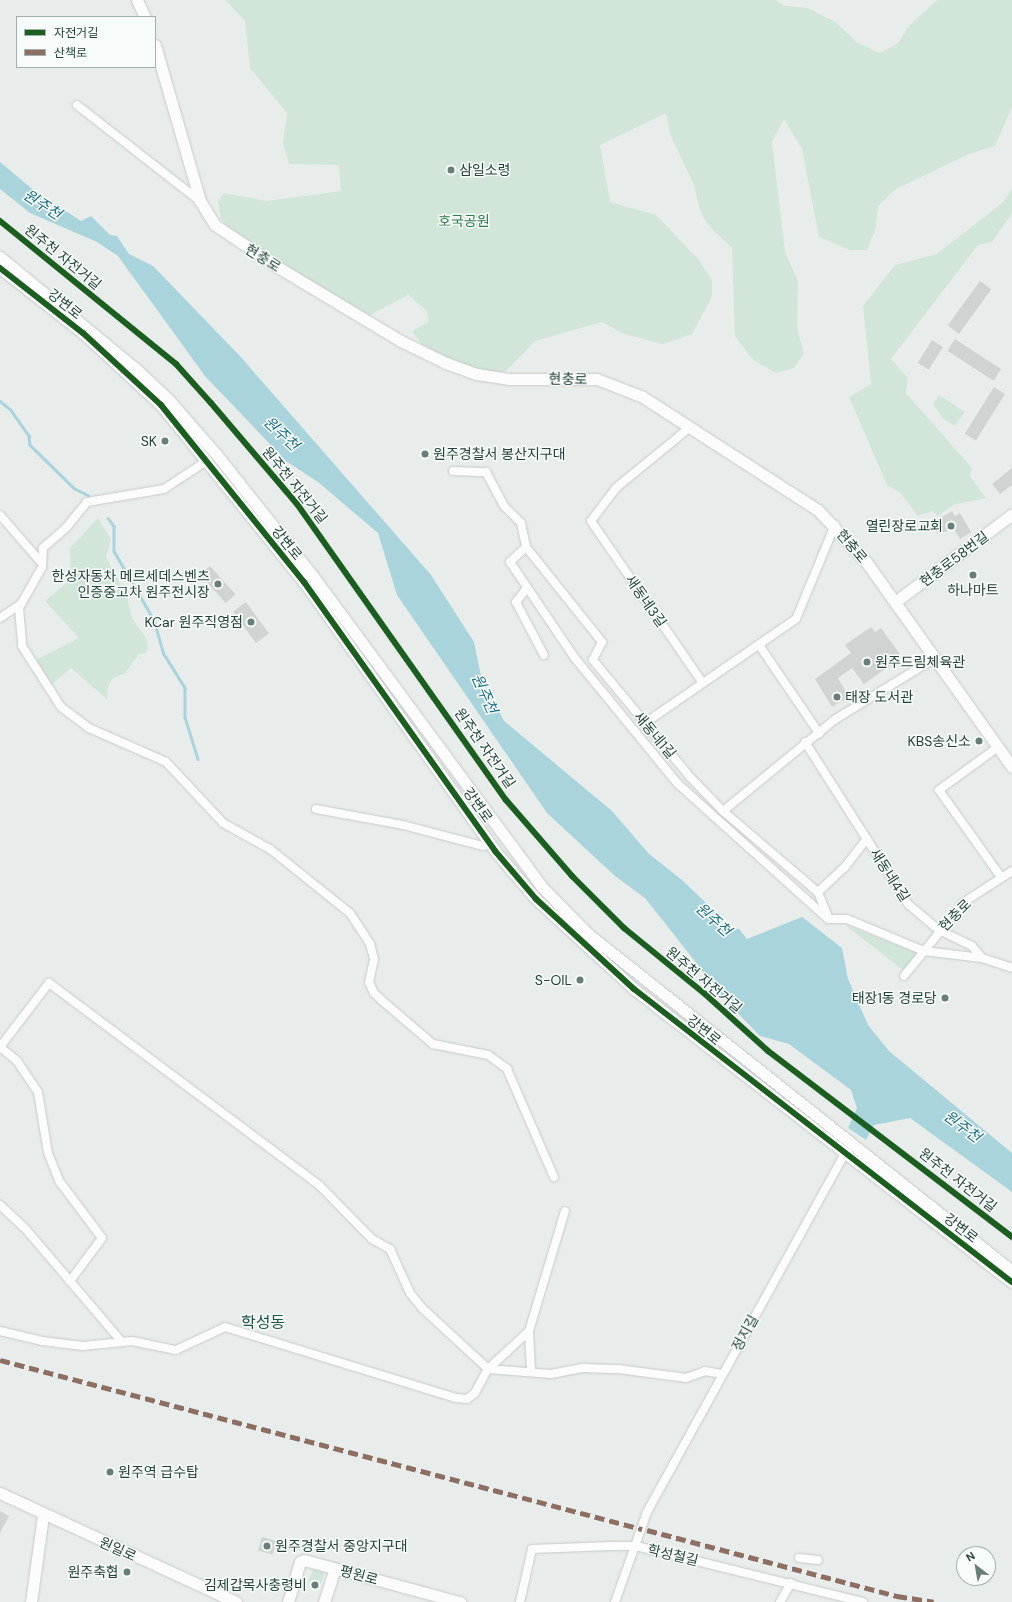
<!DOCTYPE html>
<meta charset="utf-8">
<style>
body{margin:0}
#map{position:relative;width:1012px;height:1602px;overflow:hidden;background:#e8edeb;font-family:"DM Sans","Noto Sans KR",sans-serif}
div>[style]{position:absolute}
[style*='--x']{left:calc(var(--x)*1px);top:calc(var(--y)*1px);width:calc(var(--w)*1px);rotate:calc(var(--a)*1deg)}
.green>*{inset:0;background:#d1e6d8}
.water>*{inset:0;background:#a9d4db}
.stream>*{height:2.5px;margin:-1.25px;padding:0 1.25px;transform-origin:1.25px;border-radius:1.25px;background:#a9d4db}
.building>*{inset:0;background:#cfd4d2;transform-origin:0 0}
.roads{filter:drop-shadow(0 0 1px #c5cac8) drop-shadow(0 0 1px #c5cac8)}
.street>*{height:8px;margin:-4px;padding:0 4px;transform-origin:4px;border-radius:4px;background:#fcfcfc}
.secondary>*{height:11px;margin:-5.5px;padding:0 5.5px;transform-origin:5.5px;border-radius:5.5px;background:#fcfcfc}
.quiet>*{height:5px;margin-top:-2.5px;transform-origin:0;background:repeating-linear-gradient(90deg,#8d6e63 0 10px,transparent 0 15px)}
.cycleway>*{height:6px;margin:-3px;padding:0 3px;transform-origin:3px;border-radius:3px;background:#1b5e20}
.dots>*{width:11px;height:11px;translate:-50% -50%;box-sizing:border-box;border:2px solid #f7fbf9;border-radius:50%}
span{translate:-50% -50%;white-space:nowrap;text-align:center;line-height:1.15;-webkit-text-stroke:3px #f7fbf9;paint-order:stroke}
.poi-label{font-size:14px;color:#24423a}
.left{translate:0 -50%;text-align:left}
.right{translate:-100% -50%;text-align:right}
.park-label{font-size:14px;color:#2d7a4b}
.street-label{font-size:14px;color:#24423a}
.water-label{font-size:15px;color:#1c6f80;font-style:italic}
.quarter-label{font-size:16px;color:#1f5548}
.legend{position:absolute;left:16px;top:16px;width:140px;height:52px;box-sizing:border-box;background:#f7fbf9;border:1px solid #a3b1ad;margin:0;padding:5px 7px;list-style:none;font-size:12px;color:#24423a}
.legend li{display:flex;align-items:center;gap:8px;height:20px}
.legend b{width:20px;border:1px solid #a3b1ad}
.north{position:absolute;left:956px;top:1546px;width:40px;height:40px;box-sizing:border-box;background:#f7fbf9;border:1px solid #a3b1ad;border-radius:50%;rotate:329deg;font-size:11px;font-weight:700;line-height:16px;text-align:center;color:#24423a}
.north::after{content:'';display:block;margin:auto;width:14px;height:18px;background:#697e78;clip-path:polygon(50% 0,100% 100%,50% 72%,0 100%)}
</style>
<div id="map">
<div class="green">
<div style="clip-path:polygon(225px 0,775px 0,785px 6px,808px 8px,835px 22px,858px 43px,880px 53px,898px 43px,908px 27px,937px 0,1012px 0,1012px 107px,995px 146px,969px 154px,896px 189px,878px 206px,875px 231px,867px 250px,850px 250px,819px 237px,802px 149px,784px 119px,772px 142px,785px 252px,798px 281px,797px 328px,804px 353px,794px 368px,776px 373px,753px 360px,735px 336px,732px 248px,709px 226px,700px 211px,694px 185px,670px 134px,666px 113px,600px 145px,610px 202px,656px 215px,698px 259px,712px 280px,712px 297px,692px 334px,663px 344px,624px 334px,602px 322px,535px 341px,506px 371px,487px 375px,458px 368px,422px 345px,412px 331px,428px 322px,427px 311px,408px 295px,367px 317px,232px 232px,221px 219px,218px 202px,224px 193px,267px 201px,341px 191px,339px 165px,289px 164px,283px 143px,287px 113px,250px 68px,245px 21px)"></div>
<div style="clip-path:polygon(1012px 189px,1012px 213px,992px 242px,978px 245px,891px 359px,908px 378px,906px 393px,972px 468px,970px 476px,986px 498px,953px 505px,938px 516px,932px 511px,918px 516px,900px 493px,887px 485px,849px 397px,871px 384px,863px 306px,895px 265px,937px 254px,1003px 202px)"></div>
<div style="clip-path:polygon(939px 395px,965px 412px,955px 426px,943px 419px,933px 404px)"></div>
<div style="clip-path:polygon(98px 518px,111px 539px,106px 557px,127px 597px,132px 618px,146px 638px,148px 647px,146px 653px,139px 654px,125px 673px,113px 678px,107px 689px,108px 700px,71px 668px,50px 686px,34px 661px,79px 638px,45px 601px,71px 579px,70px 548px)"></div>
<div style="clip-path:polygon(845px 925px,918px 953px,904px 971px)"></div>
<div style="clip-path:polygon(317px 1569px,324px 1574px,321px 1584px,309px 1581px,313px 1570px)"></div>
</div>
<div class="water">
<div style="clip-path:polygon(0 162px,31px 188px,81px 221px,91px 216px,110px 235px,117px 236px,129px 254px,153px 266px,239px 355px,431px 575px,474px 642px,481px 676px,504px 721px,612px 811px,649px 854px,682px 880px,731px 927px,739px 929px,747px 939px,802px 917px,842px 948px,848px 979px,868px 1025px,889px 1051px,1012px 1153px,1012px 1192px,910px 1118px,874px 1125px,866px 1140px,848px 1128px,857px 1108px,851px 1090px,789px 1044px,760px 1036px,728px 1003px,645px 898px,615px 876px,547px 813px,397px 595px,378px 533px,318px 482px,286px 461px,205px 376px,118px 256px,97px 242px,30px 213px,0 189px)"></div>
</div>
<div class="stream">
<div style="--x:0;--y:401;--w:14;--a:39"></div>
<div style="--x:11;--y:410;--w:32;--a:55"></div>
<div style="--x:29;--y:436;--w:9;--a:84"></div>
<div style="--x:30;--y:445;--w:62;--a:44.3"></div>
<div style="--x:74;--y:488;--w:16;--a:27"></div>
<div style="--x:108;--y:518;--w:10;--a:53"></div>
<div style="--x:114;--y:526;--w:25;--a:90"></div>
<div style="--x:114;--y:551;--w:80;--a:59.9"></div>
<div style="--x:154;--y:620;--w:35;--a:74"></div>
<div style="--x:164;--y:654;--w:40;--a:58"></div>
<div style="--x:185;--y:688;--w:29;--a:90"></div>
<div style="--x:185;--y:717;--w:44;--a:72.8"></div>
</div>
<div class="building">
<div style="left:980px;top:281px;width:14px;height:55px;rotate:36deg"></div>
<div style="left:955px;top:339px;width:55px;height:14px;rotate:33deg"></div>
<div style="left:932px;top:340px;width:13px;height:27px;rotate:32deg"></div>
<div style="left:994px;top:387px;width:13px;height:55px;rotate:32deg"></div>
<div style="clip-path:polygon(1012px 468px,1012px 485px,1000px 494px,992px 484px)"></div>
<div style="clip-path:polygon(952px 511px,955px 516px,960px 513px,971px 532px,960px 539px,954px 529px,938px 534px,932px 523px)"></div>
<div style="left:210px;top:566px;width:38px;height:13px;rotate:48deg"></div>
<div style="left:246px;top:602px;width:39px;height:16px;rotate:54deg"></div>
<div style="clip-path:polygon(871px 627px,875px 632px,881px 628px,902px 657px,864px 684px,852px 668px,838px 678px,849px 697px,832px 707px,815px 679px,851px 653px,845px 645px)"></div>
<div style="clip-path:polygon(0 1511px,9px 1516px,0 1533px)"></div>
<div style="left:262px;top:1537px;width:15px;height:14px;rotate:16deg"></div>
</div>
<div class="roads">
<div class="street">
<div style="--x:77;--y:105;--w:156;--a:38"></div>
<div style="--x:689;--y:428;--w:94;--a:140.6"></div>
<div style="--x:616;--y:488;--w:41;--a:127.1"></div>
<div style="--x:591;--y:521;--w:196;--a:55.4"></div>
<div style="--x:205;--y:462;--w:49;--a:146.6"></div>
<div style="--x:164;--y:489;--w:78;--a:170.4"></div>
<div style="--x:87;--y:502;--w:32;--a:129"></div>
<div style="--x:67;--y:527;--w:32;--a:139"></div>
<div style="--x:43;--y:548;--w:19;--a:93"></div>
<div style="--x:42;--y:567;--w:47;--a:119.3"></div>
<div style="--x:19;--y:608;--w:38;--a:85"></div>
<div style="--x:22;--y:646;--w:72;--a:57.4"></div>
<div style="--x:61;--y:707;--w:35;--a:37"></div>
<div style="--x:89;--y:728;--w:84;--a:23.8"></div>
<div style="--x:166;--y:762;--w:83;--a:46.9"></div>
<div style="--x:223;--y:823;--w:54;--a:29"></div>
<div style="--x:270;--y:849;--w:102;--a:38.7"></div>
<div style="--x:350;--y:913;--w:37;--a:57"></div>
<div style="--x:370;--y:944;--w:16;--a:75"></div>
<div style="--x:374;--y:959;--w:24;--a:102"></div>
<div style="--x:369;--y:982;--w:12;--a:66"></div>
<div style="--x:374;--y:993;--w:16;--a:43"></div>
<div style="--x:386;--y:1004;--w:62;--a:40.4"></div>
<div style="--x:433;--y:1044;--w:56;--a:11.3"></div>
<div style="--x:488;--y:1055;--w:24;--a:36"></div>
<div style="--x:507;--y:1069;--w:118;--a:66.5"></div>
<div style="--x:453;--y:471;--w:33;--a:2"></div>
<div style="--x:486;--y:472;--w:38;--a:62"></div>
<div style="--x:504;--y:506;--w:24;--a:45"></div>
<div style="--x:521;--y:523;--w:25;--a:78"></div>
<div style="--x:526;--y:547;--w:122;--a:51.3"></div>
<div style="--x:602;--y:642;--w:20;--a:117"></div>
<div style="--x:593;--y:660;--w:152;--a:50.3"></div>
<div style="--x:690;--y:777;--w:47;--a:45.9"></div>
<div style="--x:723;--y:811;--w:125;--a:40.5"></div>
<div style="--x:818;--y:892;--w:29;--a:68"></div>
<div style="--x:0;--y:515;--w:61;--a:49"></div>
<div style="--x:526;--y:547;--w:22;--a:137"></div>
<div style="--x:510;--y:562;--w:115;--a:56"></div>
<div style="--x:574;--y:657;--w:163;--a:50.7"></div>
<div style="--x:677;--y:783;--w:203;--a:42"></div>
<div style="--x:527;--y:588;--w:18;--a:128"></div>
<div style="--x:516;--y:602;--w:60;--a:62.2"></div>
<div style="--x:0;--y:618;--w:25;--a:-34"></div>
<div style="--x:759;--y:645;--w:107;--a:55.7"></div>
<div style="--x:645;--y:723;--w:183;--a:-34.6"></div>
<div style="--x:796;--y:619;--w:102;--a:-67.5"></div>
<div style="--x:805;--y:742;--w:193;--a:57.5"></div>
<div style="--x:909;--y:905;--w:39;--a:40"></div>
<div style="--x:939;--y:930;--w:37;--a:26"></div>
<div style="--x:972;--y:946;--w:16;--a:50"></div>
<div style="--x:982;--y:958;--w:32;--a:18"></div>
<div style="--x:998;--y:747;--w:73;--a:143.9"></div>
<div style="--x:939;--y:790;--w:107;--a:54.5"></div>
<div style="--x:316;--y:809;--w:88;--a:10.4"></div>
<div style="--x:403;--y:825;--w:83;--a:14.7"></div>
<div style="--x:483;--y:846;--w:8;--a:-23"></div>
<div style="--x:723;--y:811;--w:144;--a:-39.3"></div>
<div style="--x:834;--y:720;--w:119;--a:-31.5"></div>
<div style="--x:818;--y:892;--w:35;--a:-43"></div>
<div style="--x:844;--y:868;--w:37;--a:-52"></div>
<div style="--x:829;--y:919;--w:18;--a:0"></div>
<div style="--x:847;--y:919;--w:83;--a:22.6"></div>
<div style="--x:924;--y:951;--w:58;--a:6.9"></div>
<div style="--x:904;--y:976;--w:95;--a:-51"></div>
<div style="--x:964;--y:902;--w:57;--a:-32.9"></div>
<div style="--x:0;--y:1047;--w:81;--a:-52.6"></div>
<div style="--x:49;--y:983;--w:337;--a:36.8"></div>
<div style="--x:319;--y:1185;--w:76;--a:45.5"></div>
<div style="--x:372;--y:1239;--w:21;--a:29"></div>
<div style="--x:390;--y:1249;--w:48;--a:65.6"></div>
<div style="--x:410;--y:1293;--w:19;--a:51"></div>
<div style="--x:422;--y:1308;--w:90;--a:42.7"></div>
<div style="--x:488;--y:1369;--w:63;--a:4.5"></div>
<div style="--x:551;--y:1374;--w:33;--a:-11"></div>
<div style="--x:583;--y:1368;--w:35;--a:2"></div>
<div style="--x:618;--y:1369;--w:69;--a:7.5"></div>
<div style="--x:686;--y:1378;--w:20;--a:-20"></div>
<div style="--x:705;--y:1371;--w:17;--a:10"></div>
<div style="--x:0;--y:1047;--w:22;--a:39"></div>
<div style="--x:17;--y:1061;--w:37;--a:56"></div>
<div style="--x:38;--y:1092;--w:62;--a:80.7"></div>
<div style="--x:48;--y:1153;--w:31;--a:68"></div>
<div style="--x:60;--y:1182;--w:70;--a:53.1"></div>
<div style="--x:102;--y:1238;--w:54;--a:126.7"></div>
<div style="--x:0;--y:1205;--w:33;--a:43"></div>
<div style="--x:24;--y:1227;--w:151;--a:49.6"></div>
<div style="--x:0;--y:1331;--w:43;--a:13.4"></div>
<div style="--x:42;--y:1341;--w:41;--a:7"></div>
<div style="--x:83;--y:1346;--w:49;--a:-5.8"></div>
<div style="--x:132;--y:1341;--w:45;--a:11.6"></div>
<div style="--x:176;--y:1350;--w:54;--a:-25.1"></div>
<div style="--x:225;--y:1327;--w:242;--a:17.1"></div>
<div style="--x:456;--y:1398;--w:11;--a:5"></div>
<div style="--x:467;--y:1399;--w:10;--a:-37"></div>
<div style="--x:475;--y:1393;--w:27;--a:-62"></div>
<div style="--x:488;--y:1369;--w:56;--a:-42.8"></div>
<div style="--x:531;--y:1370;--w:39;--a:-93"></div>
<div style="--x:529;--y:1331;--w:125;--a:-73.3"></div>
<div style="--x:799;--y:1558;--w:19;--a:6"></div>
<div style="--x:520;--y:1602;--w:54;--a:-77.2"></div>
<div style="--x:532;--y:1549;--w:79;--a:-2.2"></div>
<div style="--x:611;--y:1546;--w:25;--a:0"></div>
<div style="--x:636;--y:1546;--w:234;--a:13.9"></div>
<div style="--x:615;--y:1602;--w:96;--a:-70.4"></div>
<div style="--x:647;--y:1512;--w:409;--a:-61.1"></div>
<div style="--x:780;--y:1602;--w:22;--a:-60"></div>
</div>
<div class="secondary">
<div style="--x:137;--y:0;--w:19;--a:65"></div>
<div style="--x:155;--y:45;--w:162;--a:73.9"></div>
<div style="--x:200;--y:201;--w:28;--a:58"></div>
<div style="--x:215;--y:225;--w:79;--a:33.7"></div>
<div style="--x:281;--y:269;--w:140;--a:31"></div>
<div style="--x:401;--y:341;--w:50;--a:26.1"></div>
<div style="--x:446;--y:363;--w:33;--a:20"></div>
<div style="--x:477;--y:374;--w:33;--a:9"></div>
<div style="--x:510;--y:379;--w:87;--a:0"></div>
<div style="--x:597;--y:379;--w:49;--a:21.4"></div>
<div style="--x:643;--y:397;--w:208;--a:32.9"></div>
<div style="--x:818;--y:510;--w:72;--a:47.2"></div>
<div style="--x:867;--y:563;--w:250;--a:54.6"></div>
<div style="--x:0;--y:257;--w:176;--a:39.5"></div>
<div style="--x:136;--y:369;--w:45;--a:43.2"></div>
<div style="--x:169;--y:400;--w:72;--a:49"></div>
<div style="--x:216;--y:454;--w:154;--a:51.6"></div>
<div style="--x:312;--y:575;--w:386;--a:53.6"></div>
<div style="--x:541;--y:886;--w:66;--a:45.6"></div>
<div style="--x:587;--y:933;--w:543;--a:38.5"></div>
<div style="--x:0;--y:268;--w:105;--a:38.1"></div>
<div style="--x:83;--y:333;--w:106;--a:42.7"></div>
<div style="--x:161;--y:405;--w:228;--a:51.1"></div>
<div style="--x:304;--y:582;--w:330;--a:54.6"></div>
<div style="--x:495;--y:851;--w:63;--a:49.5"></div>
<div style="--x:536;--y:899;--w:133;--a:42.6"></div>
<div style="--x:634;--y:989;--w:478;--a:37.8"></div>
<div style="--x:895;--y:602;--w:146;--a:-36.9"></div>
<div style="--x:0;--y:1493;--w:260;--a:24.8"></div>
<div style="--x:31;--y:1602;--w:88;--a:-82.1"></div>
<div style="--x:288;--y:1602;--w:42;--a:-73.3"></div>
<div style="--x:300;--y:1562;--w:4;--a:-27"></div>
<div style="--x:304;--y:1560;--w:162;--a:15.1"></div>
<div style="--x:324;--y:1602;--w:35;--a:-72"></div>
</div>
</div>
<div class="quiet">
<div style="--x:0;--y:1360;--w:664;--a:14.75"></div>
<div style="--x:647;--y:1530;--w:259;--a:14.8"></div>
<div style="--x:897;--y:1596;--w:37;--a:9"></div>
</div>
<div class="cycleway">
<div style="--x:0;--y:221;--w:227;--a:39.1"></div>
<div style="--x:176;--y:364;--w:52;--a:48.1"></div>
<div style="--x:211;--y:403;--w:133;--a:49.6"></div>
<div style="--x:297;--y:504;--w:362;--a:54.8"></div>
<div style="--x:506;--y:800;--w:101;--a:49"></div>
<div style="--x:572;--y:876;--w:74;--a:45"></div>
<div style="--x:624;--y:928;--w:104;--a:39.2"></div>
<div style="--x:705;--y:994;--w:85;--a:42.1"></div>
<div style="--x:768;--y:1051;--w:307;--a:37.3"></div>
<div style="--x:0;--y:268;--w:105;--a:38.1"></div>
<div style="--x:83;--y:333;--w:106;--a:42.7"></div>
<div style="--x:161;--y:405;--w:228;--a:51.1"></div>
<div style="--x:304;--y:582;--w:330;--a:54.6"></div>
<div style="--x:495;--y:851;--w:63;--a:49.5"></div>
<div style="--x:536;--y:899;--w:133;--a:42.6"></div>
<div style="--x:634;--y:989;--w:478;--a:37.8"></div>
</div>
<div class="dots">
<div style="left:451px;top:170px;background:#697e78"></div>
<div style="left:165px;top:441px;background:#697e78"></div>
<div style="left:425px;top:454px;background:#697e78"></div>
<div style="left:951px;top:526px;background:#697e78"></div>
<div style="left:973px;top:575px;background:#697e78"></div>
<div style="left:218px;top:584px;background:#697e78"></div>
<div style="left:251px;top:622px;background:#697e78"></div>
<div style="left:867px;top:662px;background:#697e78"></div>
<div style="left:837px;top:697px;background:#697e78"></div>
<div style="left:979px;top:741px;background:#697e78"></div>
<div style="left:580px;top:980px;background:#697e78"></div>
<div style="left:945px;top:998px;background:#697e78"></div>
<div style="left:110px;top:1472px;background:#697e78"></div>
<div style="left:267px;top:1546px;background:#697e78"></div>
<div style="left:127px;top:1572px;background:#697e78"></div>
<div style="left:315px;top:1585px;background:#697e78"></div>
</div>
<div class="poi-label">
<span class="left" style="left:459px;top:170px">삼일소령</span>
<span class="right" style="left:157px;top:441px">SK</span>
<span class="left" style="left:433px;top:454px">원주경찰서 봉산지구대</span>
<span class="right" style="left:943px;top:526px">열린장로교회</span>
<span class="right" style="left:210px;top:584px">한성자동차 메르세데스벤츠<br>인증중고차 원주전시장</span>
<span style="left:973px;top:590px">하나마트</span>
<span class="right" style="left:243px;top:622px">KCar 원주직영점</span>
<span class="left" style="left:875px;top:662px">원주드림체육관</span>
<span class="left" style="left:845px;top:697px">태장 도서관</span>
<span class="right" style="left:971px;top:741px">KBS송신소</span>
<span class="right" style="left:572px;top:980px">S-OIL</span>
<span class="right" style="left:937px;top:998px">태장1동 경로당</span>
<span class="left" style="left:118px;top:1472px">원주역 급수탑</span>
<span class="left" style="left:275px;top:1546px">원주경찰서 중앙지구대</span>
<span class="right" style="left:119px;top:1572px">원주축협</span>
<span class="right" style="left:307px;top:1585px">김제갑목사충령비</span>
</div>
<div class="park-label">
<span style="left:464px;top:221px">호국공원</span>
</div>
<div class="street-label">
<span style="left:63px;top:257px;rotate:39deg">원주천 자전거길</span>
<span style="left:263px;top:258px;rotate:32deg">현충로</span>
<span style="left:65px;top:304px;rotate:39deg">강변로</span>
<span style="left:568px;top:379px;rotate:1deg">현충로</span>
<span style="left:295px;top:485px;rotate:51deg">원주천 자전거길</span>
<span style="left:287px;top:543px;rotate:51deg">강변로</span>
<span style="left:852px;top:546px;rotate:50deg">현충로</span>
<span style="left:954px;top:559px;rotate:-37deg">현충로58번길</span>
<span style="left:646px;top:601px;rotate:55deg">새동네3길</span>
<span style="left:655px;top:735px;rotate:50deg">새동네1길</span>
<span style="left:485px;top:748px;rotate:55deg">원주천 자전거길</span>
<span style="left:478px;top:805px;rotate:55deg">강변로</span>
<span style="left:890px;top:875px;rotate:57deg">새동네4길</span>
<span style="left:955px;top:915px;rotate:-45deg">현충로</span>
<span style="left:704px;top:980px;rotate:40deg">원주천 자전거길</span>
<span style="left:704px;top:1030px;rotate:39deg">강변로</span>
<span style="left:958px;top:1180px;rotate:38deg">원주천 자전거길</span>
<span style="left:961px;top:1228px;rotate:38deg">강변로</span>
<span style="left:745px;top:1333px;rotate:-61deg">정지길</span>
<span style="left:118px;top:1549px;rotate:24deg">원일로</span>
<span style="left:673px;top:1555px;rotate:13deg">학성철길</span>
<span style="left:359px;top:1575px;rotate:15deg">평원로</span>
</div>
<div class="water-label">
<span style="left:42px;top:205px;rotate:33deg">원주천</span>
<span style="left:281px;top:434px;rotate:43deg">원주천</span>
<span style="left:484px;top:694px;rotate:66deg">원주천</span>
<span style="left:713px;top:920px;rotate:42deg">원주천</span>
<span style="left:962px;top:1127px;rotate:37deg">원주천</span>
</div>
<div class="quarter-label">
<span style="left:263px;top:1323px">학성동</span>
</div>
<ul class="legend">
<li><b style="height:5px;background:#1b5e20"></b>자전거길</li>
<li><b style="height:5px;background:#8d6e63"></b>산책로</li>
</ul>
<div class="north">N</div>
</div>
